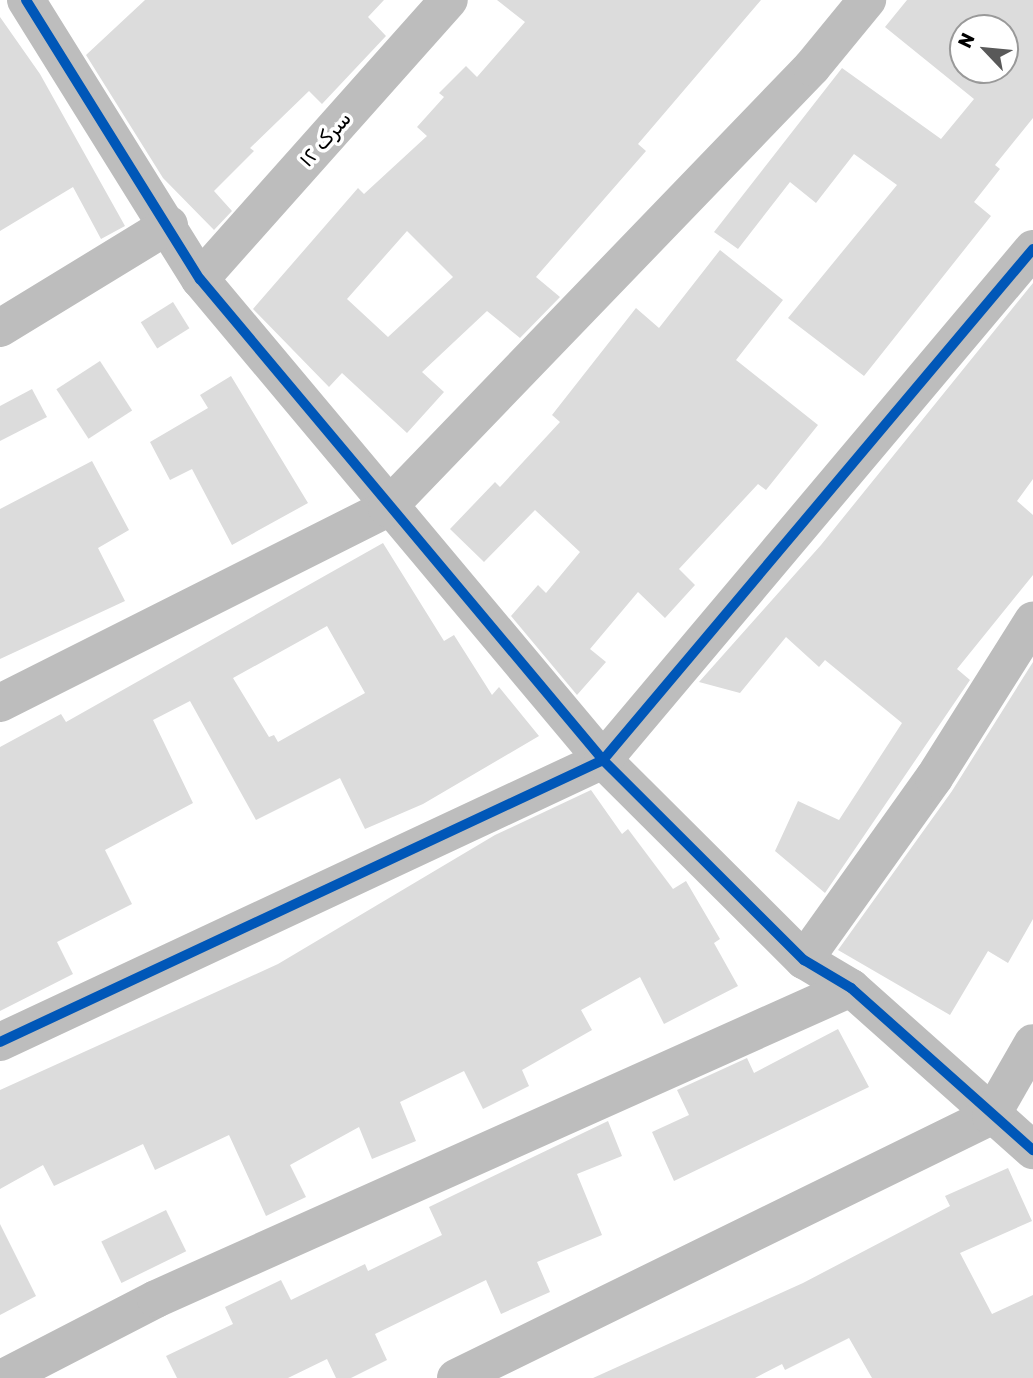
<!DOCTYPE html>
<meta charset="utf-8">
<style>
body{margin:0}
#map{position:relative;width:1033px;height:1378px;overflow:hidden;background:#fff;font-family:Rubik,"Noto Naskh Arabic",sans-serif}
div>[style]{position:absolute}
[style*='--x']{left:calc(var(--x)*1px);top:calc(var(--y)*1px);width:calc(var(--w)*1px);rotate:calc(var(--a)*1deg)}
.building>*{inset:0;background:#dcdcdc;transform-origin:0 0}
.street>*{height:38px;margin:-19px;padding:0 19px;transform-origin:19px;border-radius:19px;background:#bdbdbd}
.cycleway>*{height:10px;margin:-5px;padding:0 5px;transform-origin:5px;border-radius:5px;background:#0057b8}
span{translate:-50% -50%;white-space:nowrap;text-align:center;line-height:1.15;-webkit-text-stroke:7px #fff;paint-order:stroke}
.street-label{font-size:21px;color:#000}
.north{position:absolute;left:949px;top:14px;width:70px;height:70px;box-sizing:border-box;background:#fff;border:2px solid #999;border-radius:50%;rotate:296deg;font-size:19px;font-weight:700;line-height:28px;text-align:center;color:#000}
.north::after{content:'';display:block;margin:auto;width:24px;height:32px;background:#595959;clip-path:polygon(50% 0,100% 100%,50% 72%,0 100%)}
</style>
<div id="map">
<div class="building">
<div style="clip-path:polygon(145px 0,384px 0,368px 17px,386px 36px,322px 104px,309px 91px,250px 148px,254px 151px,214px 191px,232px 211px,214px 230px,163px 178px,86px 55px)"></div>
<div style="clip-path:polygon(evenodd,497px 0,761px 0,638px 144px,646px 151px,536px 277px,560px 297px,520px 338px,487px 311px,422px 372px,444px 392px,407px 433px,342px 373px,329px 387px,253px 309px,358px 188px,364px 194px,427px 136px,417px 127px,444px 97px,439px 93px,466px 66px,477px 77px,525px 22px,497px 0,407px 231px,453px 277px,388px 337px,347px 299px,407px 231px)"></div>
<div style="clip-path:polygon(evenodd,907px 0,1033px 0,1033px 118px,995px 165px,1000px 169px,974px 202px,991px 216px,864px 376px,788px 318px,897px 185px,854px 154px,816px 203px,790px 182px,738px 249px,714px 232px,842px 68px,941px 139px,974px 99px,885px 27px,907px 0,963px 28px,1005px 28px,1005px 70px,963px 70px,963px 28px)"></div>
<div style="clip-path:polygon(0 17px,40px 74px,125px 226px,101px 239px,73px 187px,0 231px)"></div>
<div style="clip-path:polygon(720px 250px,783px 300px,736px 360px,818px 425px,766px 490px,758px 484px,679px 569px,695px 585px,665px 618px,638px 592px,590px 649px,606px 662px,577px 695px,511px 616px,538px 585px,546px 593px,580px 552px,535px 510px,484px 562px,450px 529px,495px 482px,500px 487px,560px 422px,552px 415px,636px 308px,659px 328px)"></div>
<div style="clip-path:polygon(1033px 283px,1033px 479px,1017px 501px,1033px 515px,1033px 575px,957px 669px,970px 680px,825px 893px,775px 851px,798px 801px,839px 820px,902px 723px,825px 660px,819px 667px,786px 637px,740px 693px,699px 682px,821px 545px)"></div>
<div style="left:173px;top:302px;width:31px;height:38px;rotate:58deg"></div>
<div style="left:100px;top:361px;width:59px;height:52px;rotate:57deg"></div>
<div style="clip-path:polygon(231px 376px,308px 503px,232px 545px,192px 469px,170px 480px,150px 442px,208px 408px,200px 395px)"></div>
<div style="clip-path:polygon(32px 389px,47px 417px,0 441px,0 406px)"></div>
<div style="clip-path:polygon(92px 461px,129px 530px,98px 548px,125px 601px,0 659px,0 509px)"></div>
<div style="clip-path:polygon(evenodd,383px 543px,444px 641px,454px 635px,492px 695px,499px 687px,539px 736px,423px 804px,365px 829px,340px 778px,256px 820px,190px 701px,153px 720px,193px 803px,105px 850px,132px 904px,57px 942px,73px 974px,0 1011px,0 747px,61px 714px,66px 722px,383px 543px,327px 626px,365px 693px,278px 742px,274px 735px,269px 737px,233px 678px,327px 626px)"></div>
<div style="clip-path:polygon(1033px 662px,1033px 919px,1008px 963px,988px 951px,950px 1015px,838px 950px,952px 791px)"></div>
<div style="clip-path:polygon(591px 790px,622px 834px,628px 829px,673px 889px,686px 881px,720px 939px,714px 943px,738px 986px,664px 1024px,640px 977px,581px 1010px,592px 1030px,522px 1070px,529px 1086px,483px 1109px,464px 1071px,400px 1102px,416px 1141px,372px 1159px,359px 1127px,290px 1165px,306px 1197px,266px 1216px,229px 1135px,155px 1170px,143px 1144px,54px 1186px,43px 1165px,0 1189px,0 1090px,278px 964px,495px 835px)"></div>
<div style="clip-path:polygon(838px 1029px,869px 1087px,674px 1181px,652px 1132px,689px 1115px,677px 1090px,747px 1058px,754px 1073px)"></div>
<div style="clip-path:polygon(608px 1121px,622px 1156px,577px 1174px,602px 1235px,537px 1262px,550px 1292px,501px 1314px,486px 1280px,375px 1334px,387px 1360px,351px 1378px,336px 1378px,327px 1359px,288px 1378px,177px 1378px,166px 1356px,233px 1324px,225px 1307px,281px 1280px,291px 1300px,365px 1264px,368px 1271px,442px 1235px,429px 1207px)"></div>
<div style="clip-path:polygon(1008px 1168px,1032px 1221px,960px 1253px,992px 1314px,1033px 1295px,1033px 1378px,872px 1378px,849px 1338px,785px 1370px,782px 1364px,755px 1378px,593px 1378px,803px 1283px,950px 1206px,945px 1196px)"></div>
<div style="left:166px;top:1210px;width:46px;height:72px;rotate:64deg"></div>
<div style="clip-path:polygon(0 1224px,36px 1296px,0 1315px)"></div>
</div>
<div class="street">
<div style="--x:26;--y:0;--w:329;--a:58.1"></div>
<div style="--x:200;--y:279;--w:628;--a:50.04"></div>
<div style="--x:603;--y:760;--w:284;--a:44.9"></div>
<div style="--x:804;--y:960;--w:55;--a:30.8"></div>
<div style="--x:851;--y:988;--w:244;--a:41.7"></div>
<div style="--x:200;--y:279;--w:374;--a:-48.3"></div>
<div style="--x:0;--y:328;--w:198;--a:-31.4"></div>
<div style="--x:0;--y:703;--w:433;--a:-26.7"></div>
<div style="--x:387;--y:508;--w:612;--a:-46.06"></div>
<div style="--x:812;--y:67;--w:87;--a:-50.6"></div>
<div style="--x:804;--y:960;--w:224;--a:-54.5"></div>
<div style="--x:934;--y:778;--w:186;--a:-57.8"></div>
<div style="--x:0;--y:1042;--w:666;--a:-25.06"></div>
<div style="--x:603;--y:760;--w:668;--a:-49.92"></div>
<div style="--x:3;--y:1378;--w:172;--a:-27.3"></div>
<div style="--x:156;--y:1299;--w:761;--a:-24.11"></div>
<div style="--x:456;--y:1378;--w:596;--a:-26.09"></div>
<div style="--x:991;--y:1116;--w:84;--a:-60.1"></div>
</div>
<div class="cycleway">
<div style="--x:26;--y:0;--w:329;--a:58.1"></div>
<div style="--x:200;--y:279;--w:628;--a:50.04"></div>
<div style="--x:603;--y:760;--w:284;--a:44.9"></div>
<div style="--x:804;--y:960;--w:55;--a:30.8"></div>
<div style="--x:851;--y:988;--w:244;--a:41.7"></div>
<div style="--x:0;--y:1042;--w:666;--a:-25.06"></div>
<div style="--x:603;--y:760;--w:668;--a:-49.92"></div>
</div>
<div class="street-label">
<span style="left:325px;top:139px;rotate:-48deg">سرک ۱۲</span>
</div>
<div class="north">N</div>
</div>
